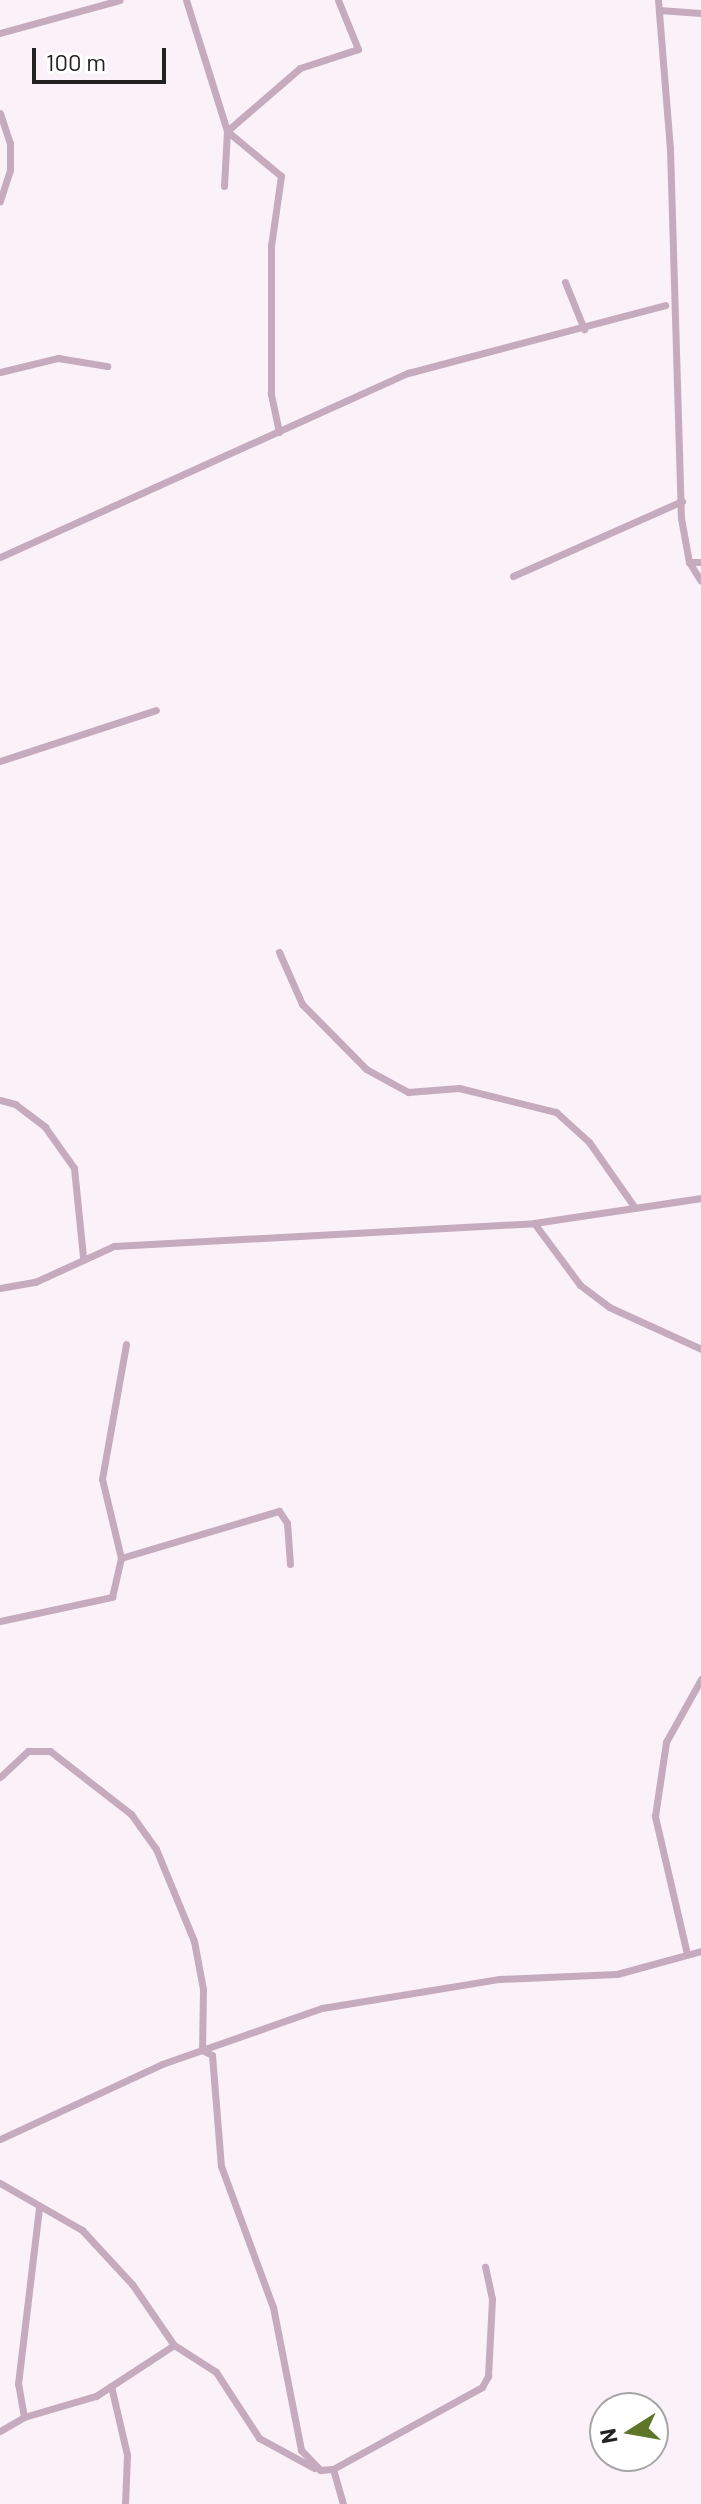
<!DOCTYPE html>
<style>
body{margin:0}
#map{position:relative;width:701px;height:2504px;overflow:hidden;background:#fbf1f8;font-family:Barlow,sans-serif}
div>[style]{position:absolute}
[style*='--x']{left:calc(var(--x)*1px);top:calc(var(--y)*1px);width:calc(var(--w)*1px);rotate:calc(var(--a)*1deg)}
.minor>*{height:7px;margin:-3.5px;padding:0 3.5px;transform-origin:3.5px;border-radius:3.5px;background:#c6aabe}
span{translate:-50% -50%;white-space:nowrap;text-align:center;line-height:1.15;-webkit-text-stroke:8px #fff;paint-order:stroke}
.north{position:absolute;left:589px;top:2392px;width:80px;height:80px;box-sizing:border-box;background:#fff;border:2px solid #a7a6a7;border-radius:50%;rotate:259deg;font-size:22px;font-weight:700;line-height:32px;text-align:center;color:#242123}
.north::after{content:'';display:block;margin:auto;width:28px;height:36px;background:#5d7629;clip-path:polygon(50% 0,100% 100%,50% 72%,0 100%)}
.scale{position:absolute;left:32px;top:48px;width:134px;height:36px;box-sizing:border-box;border:4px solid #242123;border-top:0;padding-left:10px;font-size:24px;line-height:28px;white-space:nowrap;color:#242123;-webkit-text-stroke:6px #fff;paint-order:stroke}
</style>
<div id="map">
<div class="minor">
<div style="--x:186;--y:0;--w:137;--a:72.6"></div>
<div style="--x:227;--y:131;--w:55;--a:93.1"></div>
<div style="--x:658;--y:0;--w:149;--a:85.4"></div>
<div style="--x:670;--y:149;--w:369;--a:88.3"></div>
<div style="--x:681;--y:518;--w:45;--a:79.7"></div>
<div style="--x:689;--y:562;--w:22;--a:58"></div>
<div style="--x:659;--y:10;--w:42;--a:4.1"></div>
<div style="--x:0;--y:33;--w:124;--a:-15.4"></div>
<div style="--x:0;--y:113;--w:32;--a:72"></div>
<div style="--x:10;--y:143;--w:27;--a:90"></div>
<div style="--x:10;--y:170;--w:33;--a:108"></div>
<div style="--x:565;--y:282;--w:51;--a:68"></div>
<div style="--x:0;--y:372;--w:60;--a:-13.6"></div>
<div style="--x:58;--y:358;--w:50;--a:9.3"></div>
<div style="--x:279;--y:432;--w:40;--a:-102"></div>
<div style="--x:271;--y:393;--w:147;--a:-90"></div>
<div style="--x:271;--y:246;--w:71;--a:-81.9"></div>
<div style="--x:281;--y:176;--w:70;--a:-140.2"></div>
<div style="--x:227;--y:131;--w:96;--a:-40.8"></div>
<div style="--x:300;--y:68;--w:61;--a:-18.1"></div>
<div style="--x:358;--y:49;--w:53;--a:-112.2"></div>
<div style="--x:0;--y:557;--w:448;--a:-24.3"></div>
<div style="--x:408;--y:373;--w:266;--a:-14.8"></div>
<div style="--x:689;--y:562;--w:12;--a:0"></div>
<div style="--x:513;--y:576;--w:185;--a:-23.9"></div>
<div style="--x:0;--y:761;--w:164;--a:-18.1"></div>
<div style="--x:279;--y:952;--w:57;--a:66.1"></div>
<div style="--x:302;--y:1004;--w:91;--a:45.4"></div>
<div style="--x:366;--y:1069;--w:48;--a:28.7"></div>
<div style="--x:408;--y:1092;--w:51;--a:-4.5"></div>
<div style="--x:459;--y:1088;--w:100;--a:13.9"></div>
<div style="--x:556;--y:1112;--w:45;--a:42.3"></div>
<div style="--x:589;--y:1142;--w:80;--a:55.1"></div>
<div style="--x:0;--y:1100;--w:16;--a:15"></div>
<div style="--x:15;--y:1104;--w:38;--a:37"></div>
<div style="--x:45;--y:1127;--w:50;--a:54.7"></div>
<div style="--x:74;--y:1168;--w:89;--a:84.2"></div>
<div style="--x:534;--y:1223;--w:77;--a:53.4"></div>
<div style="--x:580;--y:1285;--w:36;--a:37"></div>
<div style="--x:609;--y:1307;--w:101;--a:24.5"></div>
<div style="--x:0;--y:1288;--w:36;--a:-10"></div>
<div style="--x:35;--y:1282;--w:87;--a:-24.5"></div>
<div style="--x:114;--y:1246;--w:421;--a:-3.1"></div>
<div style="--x:534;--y:1223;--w:169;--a:-8.5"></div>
<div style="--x:121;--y:1558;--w:165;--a:-16.6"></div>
<div style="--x:279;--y:1511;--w:14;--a:56"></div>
<div style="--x:287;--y:1523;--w:41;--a:85.8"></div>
<div style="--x:0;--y:1621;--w:115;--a:-12.1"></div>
<div style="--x:112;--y:1597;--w:40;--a:-77"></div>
<div style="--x:121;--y:1558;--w:81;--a:-103.5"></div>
<div style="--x:102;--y:1479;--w:137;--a:-79.9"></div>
<div style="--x:0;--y:1777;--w:38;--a:-43"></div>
<div style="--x:28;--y:1751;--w:22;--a:0"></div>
<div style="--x:50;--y:1751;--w:103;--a:37.9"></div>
<div style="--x:131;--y:1814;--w:43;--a:54.5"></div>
<div style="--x:156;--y:1849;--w:100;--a:67.6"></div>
<div style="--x:194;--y:1941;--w:49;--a:79.4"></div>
<div style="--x:203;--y:1989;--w:61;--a:90.9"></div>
<div style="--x:202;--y:2050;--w:11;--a:27"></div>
<div style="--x:212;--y:2055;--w:111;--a:85.4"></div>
<div style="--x:221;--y:2166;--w:150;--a:69.8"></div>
<div style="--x:273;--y:2307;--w:146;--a:78.9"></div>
<div style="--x:301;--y:2450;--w:28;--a:46"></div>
<div style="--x:320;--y:2470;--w:13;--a:-4"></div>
<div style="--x:333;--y:2469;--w:36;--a:74"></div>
<div style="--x:687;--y:1954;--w:142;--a:-103.1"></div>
<div style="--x:655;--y:1816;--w:75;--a:-81.5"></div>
<div style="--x:666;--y:1742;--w:72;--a:-60.9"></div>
<div style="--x:0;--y:2139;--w:179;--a:-24.8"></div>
<div style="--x:162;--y:2064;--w:170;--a:-19.3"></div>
<div style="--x:322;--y:2008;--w:180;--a:-9.3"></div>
<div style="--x:500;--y:1979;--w:117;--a:-2.4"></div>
<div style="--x:617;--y:1974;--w:87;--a:-15.3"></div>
<div style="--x:0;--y:2183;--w:95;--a:29.8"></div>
<div style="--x:82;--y:2230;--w:74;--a:47.2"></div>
<div style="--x:132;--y:2284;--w:74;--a:55.5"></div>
<div style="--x:174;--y:2345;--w:50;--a:32.7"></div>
<div style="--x:216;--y:2372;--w:79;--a:56.9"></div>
<div style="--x:259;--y:2438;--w:63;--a:28.6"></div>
<div style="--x:111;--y:2386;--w:71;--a:76.9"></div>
<div style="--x:127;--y:2455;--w:49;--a:92.3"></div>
<div style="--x:24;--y:2417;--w:34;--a:-100"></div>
<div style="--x:18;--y:2384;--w:178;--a:-83.2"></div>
<div style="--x:0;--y:2431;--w:28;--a:-30"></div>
<div style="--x:24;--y:2417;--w:75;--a:-16.3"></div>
<div style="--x:96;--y:2396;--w:93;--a:-33.2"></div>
<div style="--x:333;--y:2469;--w:170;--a:-28.8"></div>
<div style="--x:482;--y:2387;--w:13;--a:-61"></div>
<div style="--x:488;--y:2376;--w:77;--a:-87"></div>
<div style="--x:492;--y:2299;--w:33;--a:-102"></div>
</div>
<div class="north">N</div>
<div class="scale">100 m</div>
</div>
